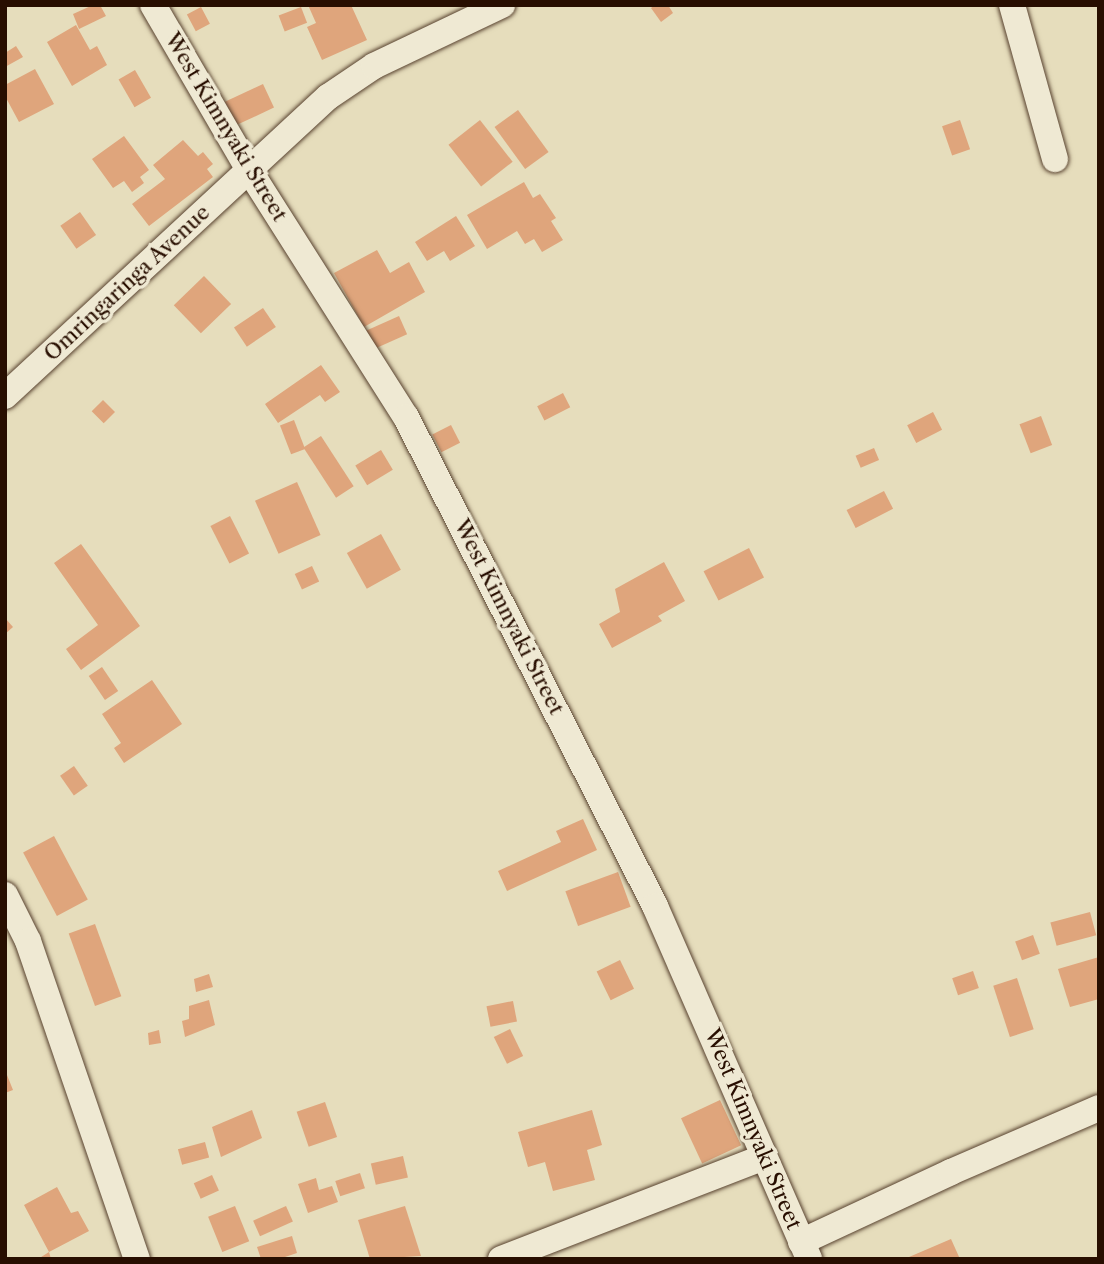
<!DOCTYPE html>
<style>
body{margin:0}
#map{position:relative;width:1104px;height:1264px;overflow:hidden;background:#e6ddbc;font-family:"Libre Caslon Text",serif}
div>[style]{position:absolute}
[style*='--x']{left:calc(var(--x)*1px);top:calc(var(--y)*1px);width:calc(var(--w)*1px);rotate:calc(var(--a)*1deg)}
.building>*{inset:0;background:#dfa57c;transform-origin:0 0}
.roads{filter:drop-shadow(0 0 2px #58422f) drop-shadow(0 0 2px #58422f)}
.street>*{height:26px;margin:-13px;padding:0 13px;transform-origin:13px;border-radius:13px;background:#efe9d3}
span{translate:-50% -50%;white-space:nowrap;text-align:center;line-height:1.15;-webkit-text-stroke:7px #efe9d3;paint-order:stroke}
.street-label{font-size:21px;color:#280e00}
.frame{position:absolute;inset:0;border:7px solid #280e00;pointer-events:none}
</style>
<div id="map">
<div class="building">
<div style="clip-path:polygon(93px 5px,100px 5px,106px 16px,79px 29px,73px 14px)"></div>
<div style="clip-path:polygon(308px 5px,351px 5px,367px 40px,322px 60px,307px 27px,316px 23px)"></div>
<div style="clip-path:polygon(655px 5px,668px 5px,673px 13px,661px 22px,651px 8px)"></div>
<div style="left:201px;top:7px;width:19px;height:16px;rotate:62deg"></div>
<div style="left:301px;top:7px;width:17px;height:24px;rotate:69deg"></div>
<div style="clip-path:polygon(76px 25px,90px 50px,97px 46px,107px 65px,72px 86px,47px 42px)"></div>
<div style="clip-path:polygon(16px 46px,23px 57px,5px 67px,5px 53px)"></div>
<div style="clip-path:polygon(35px 69px,54px 104px,19px 122px,5px 96px,5px 85px)"></div>
<div style="left:135px;top:70px;width:32px;height:19px;rotate:60deg"></div>
<div style="left:263px;top:84px;width:26px;height:42px;rotate:65deg"></div>
<div style="left:518px;top:110px;width:52px;height:29px;rotate:54deg"></div>
<div style="left:480px;top:120px;width:53px;height:40px;rotate:52deg"></div>
<div style="left:960px;top:120px;width:31px;height:19px;rotate:71deg"></div>
<div style="clip-path:polygon(124px 136px,149px 170px,140px 177px,144px 183px,132px 192px,124px 181px,113px 188px,92px 159px)"></div>
<div style="clip-path:polygon(183px 140px,198px 156px,203px 152px,213px 164px,207px 169px,213px 177px,149px 226px,132px 204px,165px 179px,153px 165px)"></div>
<div style="clip-path:polygon(524px 182px,533px 198px,540px 194px,556px 218px,551px 221px,563px 240px,542px 252px,534px 239px,525px 244px,517px 231px,487px 249px,467px 215px)"></div>
<div style="left:80px;top:212px;width:28px;height:24px;rotate:55deg"></div>
<div style="clip-path:polygon(456px 216px,475px 246px,450px 261px,444px 251px,427px 261px,415px 242px)"></div>
<div style="clip-path:polygon(377px 250px,390px 273px,409px 262px,425px 292px,364px 327px,334px 273px)"></div>
<div style="left:204px;top:276px;width:39px;height:42px;rotate:46deg"></div>
<div style="left:263px;top:308px;width:23px;height:35px;rotate:56deg"></div>
<div style="left:399px;top:316px;width:20px;height:38px;rotate:66deg"></div>
<div style="clip-path:polygon(321px 365px,340px 392px,325px 402px,320px 395px,278px 423px,265px 404px)"></div>
<div style="left:563px;top:393px;width:16px;height:29px;rotate:63deg"></div>
<div style="left:103px;top:400px;width:17px;height:16px;rotate:45deg"></div>
<div style="left:933px;top:412px;width:20px;height:29px;rotate:63deg"></div>
<div style="left:1041px;top:416px;width:31px;height:23px;rotate:69deg"></div>
<div style="left:294px;top:420px;width:31px;height:15px;rotate:69deg"></div>
<div style="left:451px;top:425px;width:20px;height:21px;rotate:63deg"></div>
<div style="left:321px;top:436px;width:60px;height:21px;rotate:57deg"></div>
<div style="left:874px;top:448px;width:13px;height:20px;rotate:67deg"></div>
<div style="left:381px;top:450px;width:23px;height:30px;rotate:59deg"></div>
<div style="left:297px;top:482px;width:58px;height:46px;rotate:66deg"></div>
<div style="left:884px;top:491px;width:20px;height:42px;rotate:63deg"></div>
<div style="left:230px;top:516px;width:42px;height:22px;rotate:63deg"></div>
<div style="left:381px;top:534px;width:41px;height:39px;rotate:61deg"></div>
<div style="clip-path:polygon(81px 544px,140px 626px,81px 670px,66px 649px,98px 625px,54px 563px)"></div>
<div style="left:749px;top:548px;width:33px;height:51px;rotate:63deg"></div>
<div style="clip-path:polygon(664px 562px,685px 601px,658px 616px,662px 621px,612px 648px,599px 624px,620px 612px,615px 589px)"></div>
<div style="left:312px;top:566px;width:17px;height:19px;rotate:65deg"></div>
<div style="clip-path:polygon(5px 618px,13px 627px,5px 634px)"></div>
<div style="left:102px;top:667px;width:29px;height:16px;rotate:56deg"></div>
<div style="clip-path:polygon(152px 680px,182px 724px,124px 763px,114px 748px,121px 743px,102px 714px)"></div>
<div style="left:74px;top:766px;width:24px;height:17px;rotate:55deg"></div>
<div style="clip-path:polygon(583px 819px,597px 850px,507px 891px,498px 871px,561px 842px,556px 831px)"></div>
<div style="left:54px;top:836px;width:72px;height:35px;rotate:62deg"></div>
<div style="left:618px;top:872px;width:37px;height:56px;rotate:70deg"></div>
<div style="left:1090px;top:912px;width:24px;height:41px;rotate:75deg"></div>
<div style="left:95px;top:924px;width:77px;height:28px;rotate:70deg"></div>
<div style="left:1033px;top:935px;width:20px;height:19px;rotate:70deg"></div>
<div style="clip-path:polygon(1099px 957px,1099px 999px,1070px 1007px,1058px 969px)"></div>
<div style="left:620px;top:960px;width:32px;height:26px;rotate:64deg"></div>
<div style="left:973px;top:971px;width:18px;height:22px;rotate:71deg"></div>
<div style="clip-path:polygon(209px 974px,213px 987px,196px 992px,194px 979px)"></div>
<div style="left:1017px;top:978px;width:54px;height:25px;rotate:72deg"></div>
<div style="clip-path:polygon(209px 1000px,215px 1025px,185px 1037px,182px 1021px,189px 1019px,189px 1006px)"></div>
<div style="left:513px;top:1001px;width:21px;height:27px;rotate:79deg"></div>
<div style="left:510px;top:1029px;width:30px;height:18px;rotate:64deg"></div>
<div style="clip-path:polygon(159px 1030px,161px 1043px,149px 1045px,148px 1033px)"></div>
<div style="clip-path:polygon(5px 1070px,13px 1090px,5px 1093px)"></div>
<div style="left:720px;top:1100px;width:50px;height:43px;rotate:65deg"></div>
<div style="left:325px;top:1102px;width:37px;height:30px;rotate:71deg"></div>
<div style="clip-path:polygon(252px 1110px,262px 1138px,221px 1157px,212px 1127px)"></div>
<div style="clip-path:polygon(592px 1110px,602px 1145px,587px 1150px,595px 1180px,553px 1191px,545px 1162px,528px 1167px,518px 1132px)"></div>
<div style="left:205px;top:1142px;width:16px;height:28px;rotate:75deg"></div>
<div style="left:403px;top:1156px;width:22px;height:33px;rotate:77deg"></div>
<div style="left:360px;top:1173px;width:16px;height:26px;rotate:72deg"></div>
<div style="left:212px;top:1175px;width:17px;height:20px;rotate:66deg"></div>
<div style="clip-path:polygon(316px 1178px,319px 1190px,332px 1186px,338px 1202px,308px 1213px,298px 1184px)"></div>
<div style="clip-path:polygon(57px 1187px,71px 1213px,78px 1211px,89px 1231px,49px 1252px,24px 1205px)"></div>
<div style="left:235px;top:1206px;width:38px;height:29px;rotate:68deg"></div>
<div style="left:286px;top:1206px;width:17px;height:36px;rotate:66deg"></div>
<div style="clip-path:polygon(405px 1206px,421px 1256px,370px 1259px,358px 1220px)"></div>
<div style="clip-path:polygon(292px 1236px,297px 1253px,279px 1259px,261px 1259px,257px 1247px)"></div>
<div style="clip-path:polygon(951px 1239px,960px 1259px,910px 1259px,909px 1257px)"></div>
<div style="clip-path:polygon(49px 1252px,51px 1259px,38px 1259px)"></div>
</div>
<div class="roads">
<div class="street">
<div style="--x:153;--y:5;--w:191;--a:59.8"></div>
<div style="--x:249;--y:170;--w:293;--a:57.6"></div>
<div style="--x:406;--y:417;--w:549;--a:63.01"></div>
<div style="--x:655;--y:906;--w:385;--a:66.4"></div>
<div style="--x:1012;--y:5;--w:160;--a:74.4"></div>
<div style="--x:5;--y:396;--w:440;--a:-42.8"></div>
<div style="--x:328;--y:97;--w:55;--a:-34"></div>
<div style="--x:374;--y:66;--w:142;--a:-25.5"></div>
<div style="--x:5;--y:895;--w:51;--a:63.4"></div>
<div style="--x:28;--y:941;--w:336;--a:71.1"></div>
<div style="--x:801;--y:1242;--w:166;--a:-25"></div>
<div style="--x:951;--y:1172;--w:161;--a:-23.4"></div>
<div style="--x:501;--y:1259;--w:282;--a:-21.2"></div>
</div>
</div>
<div class="street-label">
<span style="left:226px;top:127px;rotate:59deg">West Kimnyaki Street</span>
<span style="left:127px;top:283px;rotate:-43deg">Omringaringa Avenue</span>
<span style="left:509px;top:617px;rotate:63deg">West Kimnyaki Street</span>
<span style="left:753px;top:1129px;rotate:67deg">West Kimnyaki Street</span>
</div>
<div class="frame"></div>
</div>
